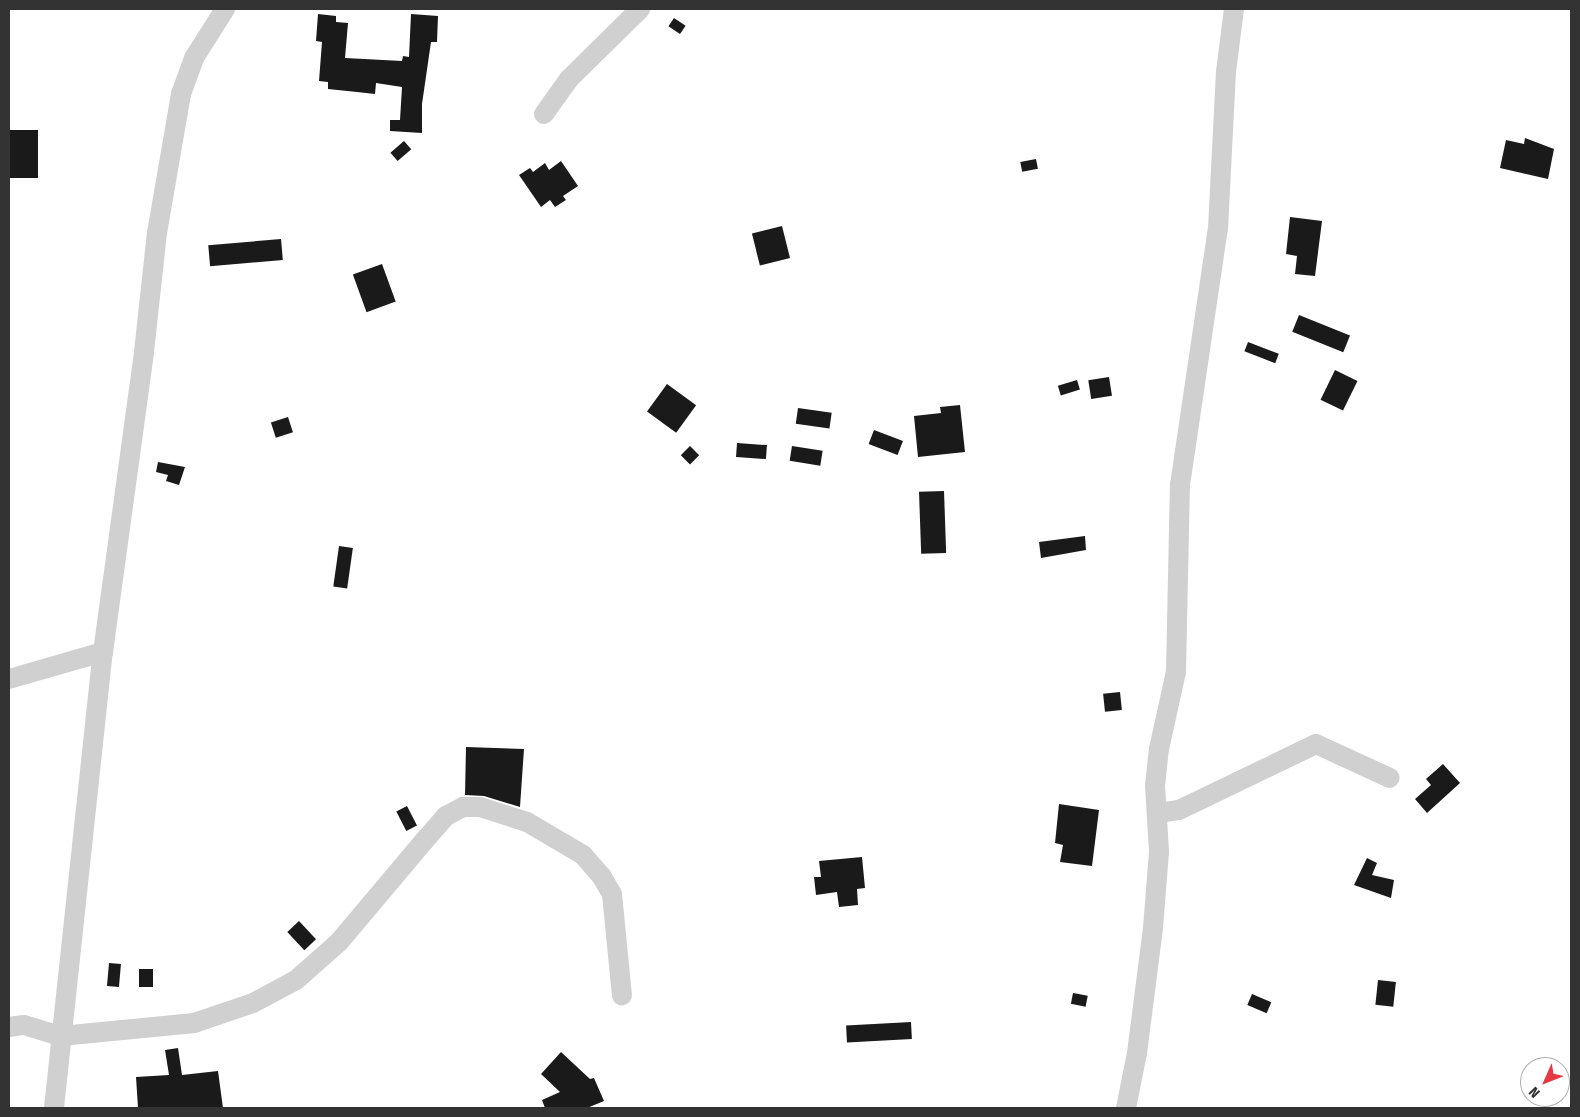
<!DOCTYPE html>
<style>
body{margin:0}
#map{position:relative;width:1580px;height:1117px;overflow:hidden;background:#fff;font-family:"Fira Sans Condensed",sans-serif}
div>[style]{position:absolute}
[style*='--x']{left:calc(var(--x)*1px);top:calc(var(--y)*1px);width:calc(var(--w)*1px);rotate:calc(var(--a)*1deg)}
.building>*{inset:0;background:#1a1a1a;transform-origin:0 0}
.minor>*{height:20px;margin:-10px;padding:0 10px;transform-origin:10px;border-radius:10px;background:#d0d0d0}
span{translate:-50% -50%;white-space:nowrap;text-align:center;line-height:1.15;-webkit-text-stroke:5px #fff;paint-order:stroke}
.frame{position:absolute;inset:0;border:10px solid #333;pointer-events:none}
.north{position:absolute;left:1520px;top:1057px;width:50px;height:50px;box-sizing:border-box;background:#fff;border:1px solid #adadad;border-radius:50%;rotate:226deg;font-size:14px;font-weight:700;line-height:20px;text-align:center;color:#333}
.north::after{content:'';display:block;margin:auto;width:18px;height:22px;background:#e63946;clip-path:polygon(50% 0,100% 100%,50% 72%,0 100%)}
</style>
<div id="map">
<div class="building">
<div style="clip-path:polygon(318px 14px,336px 16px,336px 22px,348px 23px,345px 58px,402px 61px,403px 56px,409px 57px,411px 14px,438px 16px,437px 42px,431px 42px,422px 104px,422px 133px,390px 131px,390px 120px,400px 120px,402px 87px,376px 83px,375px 94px,357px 92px,328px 89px,328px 82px,319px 81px,322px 42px,316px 41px)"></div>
<div style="left:674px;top:18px;width:14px;height:10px;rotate:34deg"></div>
<div style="left:9px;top:130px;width:29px;height:48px"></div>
<div style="clip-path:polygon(1525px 138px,1554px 149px,1548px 179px,1500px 168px,1506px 140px,1524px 144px)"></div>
<div style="left:404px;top:141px;width:11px;height:18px;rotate:49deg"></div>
<div style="left:1036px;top:159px;width:10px;height:16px;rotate:79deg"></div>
<div style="clip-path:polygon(561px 161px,578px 186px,563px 196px,566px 200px,555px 207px,550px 200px,541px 207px,519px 175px,530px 168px,533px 172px,545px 163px,549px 170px)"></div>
<div style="clip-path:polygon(1290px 217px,1322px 221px,1315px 276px,1295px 274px,1297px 256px,1286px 254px)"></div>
<div style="left:782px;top:226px;width:33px;height:31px;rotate:76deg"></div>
<div style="left:281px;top:239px;width:21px;height:73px;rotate:85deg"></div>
<div style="left:382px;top:264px;width:40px;height:31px;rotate:70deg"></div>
<div style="left:1299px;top:315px;width:55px;height:18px;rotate:22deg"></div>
<div style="left:1248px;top:342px;width:33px;height:10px;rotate:21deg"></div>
<div style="left:1335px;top:370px;width:25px;height:33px;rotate:26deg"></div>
<div style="left:1109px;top:377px;width:19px;height:21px;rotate:81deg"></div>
<div style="left:1077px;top:380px;width:10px;height:20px;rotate:73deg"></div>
<div style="left:667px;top:384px;width:36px;height:34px;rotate:36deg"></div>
<div style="clip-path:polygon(960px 405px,965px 452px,918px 457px,914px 416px,941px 413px,940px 407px)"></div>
<div style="left:798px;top:408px;width:34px;height:16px;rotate:8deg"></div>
<div style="left:288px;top:417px;width:16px;height:18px;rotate:72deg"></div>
<div style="left:874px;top:430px;width:31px;height:15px;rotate:21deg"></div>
<div style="left:737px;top:443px;width:30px;height:14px;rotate:4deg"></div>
<div style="left:690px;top:446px;width:13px;height:13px;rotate:45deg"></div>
<div style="left:792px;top:446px;width:31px;height:15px;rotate:9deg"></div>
<div style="clip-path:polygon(158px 462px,185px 467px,179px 485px,166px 481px,168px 475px,156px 472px)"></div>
<div style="left:944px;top:491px;width:62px;height:25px;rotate:88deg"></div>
<div style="clip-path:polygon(1085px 536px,1086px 550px,1041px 558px,1039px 542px)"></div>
<div style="left:339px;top:546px;width:14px;height:41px;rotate:8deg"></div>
<div style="left:1120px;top:692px;width:18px;height:17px;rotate:84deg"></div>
<div style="clip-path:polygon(466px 747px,524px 749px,520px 807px,484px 796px,465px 795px)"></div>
<div style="clip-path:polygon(1443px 764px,1460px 783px,1427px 813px,1415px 799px,1431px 785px,1426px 779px)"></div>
<div style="clip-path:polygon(1059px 804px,1099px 810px,1092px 866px,1060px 862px,1063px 845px,1055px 843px)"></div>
<div style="left:407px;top:806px;width:22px;height:12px;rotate:63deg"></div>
<div style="clip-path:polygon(862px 857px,865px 888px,857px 889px,858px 905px,839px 907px,837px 892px,816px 895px,814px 877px,821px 877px,819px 861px)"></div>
<div style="clip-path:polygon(1367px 858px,1377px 863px,1372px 875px,1394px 880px,1391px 898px,1354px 885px)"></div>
<div style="left:299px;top:921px;width:25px;height:16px;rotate:47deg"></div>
<div style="left:109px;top:963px;width:12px;height:23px;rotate:5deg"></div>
<div style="left:139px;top:969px;width:14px;height:18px"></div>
<div style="left:1378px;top:980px;width:18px;height:25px;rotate:6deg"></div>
<div style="left:1073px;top:993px;width:15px;height:11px;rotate:11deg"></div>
<div style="left:1252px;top:994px;width:21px;height:12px;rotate:23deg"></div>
<div style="left:911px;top:1022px;width:17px;height:65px;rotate:87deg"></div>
<div style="clip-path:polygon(178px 1048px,182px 1075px,218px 1071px,223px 1108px,138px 1108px,136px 1077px,169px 1075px,165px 1050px)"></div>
<div style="clip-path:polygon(561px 1052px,590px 1079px,594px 1078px,604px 1101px,587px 1108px,545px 1108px,542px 1100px,560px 1092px,541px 1074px)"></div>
</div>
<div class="minor">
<div style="--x:544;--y:114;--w:43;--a:-54.5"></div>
<div style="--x:569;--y:79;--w:100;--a:-44.6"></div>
<div style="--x:9;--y:679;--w:98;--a:-16"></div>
<div style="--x:1159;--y:813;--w:20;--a:-9"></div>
<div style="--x:1179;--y:810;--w:152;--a:-25.7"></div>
<div style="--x:1316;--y:744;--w:81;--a:24.7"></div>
<div style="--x:9;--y:1027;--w:15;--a:-8"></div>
<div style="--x:24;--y:1025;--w:39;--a:17"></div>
<div style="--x:61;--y:1036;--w:134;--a:-5.6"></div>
<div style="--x:194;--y:1023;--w:62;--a:-18.7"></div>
<div style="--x:253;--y:1003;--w:49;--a:-28.1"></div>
<div style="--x:296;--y:980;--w:57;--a:-41.5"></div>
<div style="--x:339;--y:942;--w:133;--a:-49.9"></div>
<div style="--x:425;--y:840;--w:32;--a:-49"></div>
<div style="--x:446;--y:816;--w:19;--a:-28"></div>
<div style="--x:463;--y:807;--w:17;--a:0"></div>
<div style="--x:480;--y:807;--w:49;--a:17.7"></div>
<div style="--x:527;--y:822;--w:65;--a:30.5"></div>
<div style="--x:583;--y:855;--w:29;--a:49"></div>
<div style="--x:602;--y:877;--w:20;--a:60"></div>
<div style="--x:612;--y:894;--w:102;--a:84.4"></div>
<div style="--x:54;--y:1108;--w:459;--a:-83.9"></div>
<div style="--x:103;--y:652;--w:303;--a:-82.2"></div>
<div style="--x:144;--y:352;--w:120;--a:-83.8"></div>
<div style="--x:157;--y:233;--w:141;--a:-80.2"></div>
<div style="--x:181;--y:94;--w:38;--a:-70"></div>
<div style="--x:194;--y:58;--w:58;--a:-57.7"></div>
<div style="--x:1126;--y:1108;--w:56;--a:-78.7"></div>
<div style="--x:1137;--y:1053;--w:126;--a:-82.7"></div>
<div style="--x:1153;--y:928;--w:77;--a:-85.5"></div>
<div style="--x:1159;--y:851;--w:65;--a:-93.5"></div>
<div style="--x:1155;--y:786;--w:37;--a:-84"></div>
<div style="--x:1159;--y:749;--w:79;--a:-77.6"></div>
<div style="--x:1176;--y:672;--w:187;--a:-88.8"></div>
<div style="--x:1180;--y:485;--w:259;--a:-81.6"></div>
<div style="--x:1218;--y:229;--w:157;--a:-87.1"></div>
<div style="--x:1226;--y:72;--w:64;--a:-82.8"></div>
</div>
<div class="frame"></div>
<div class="north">N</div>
</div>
